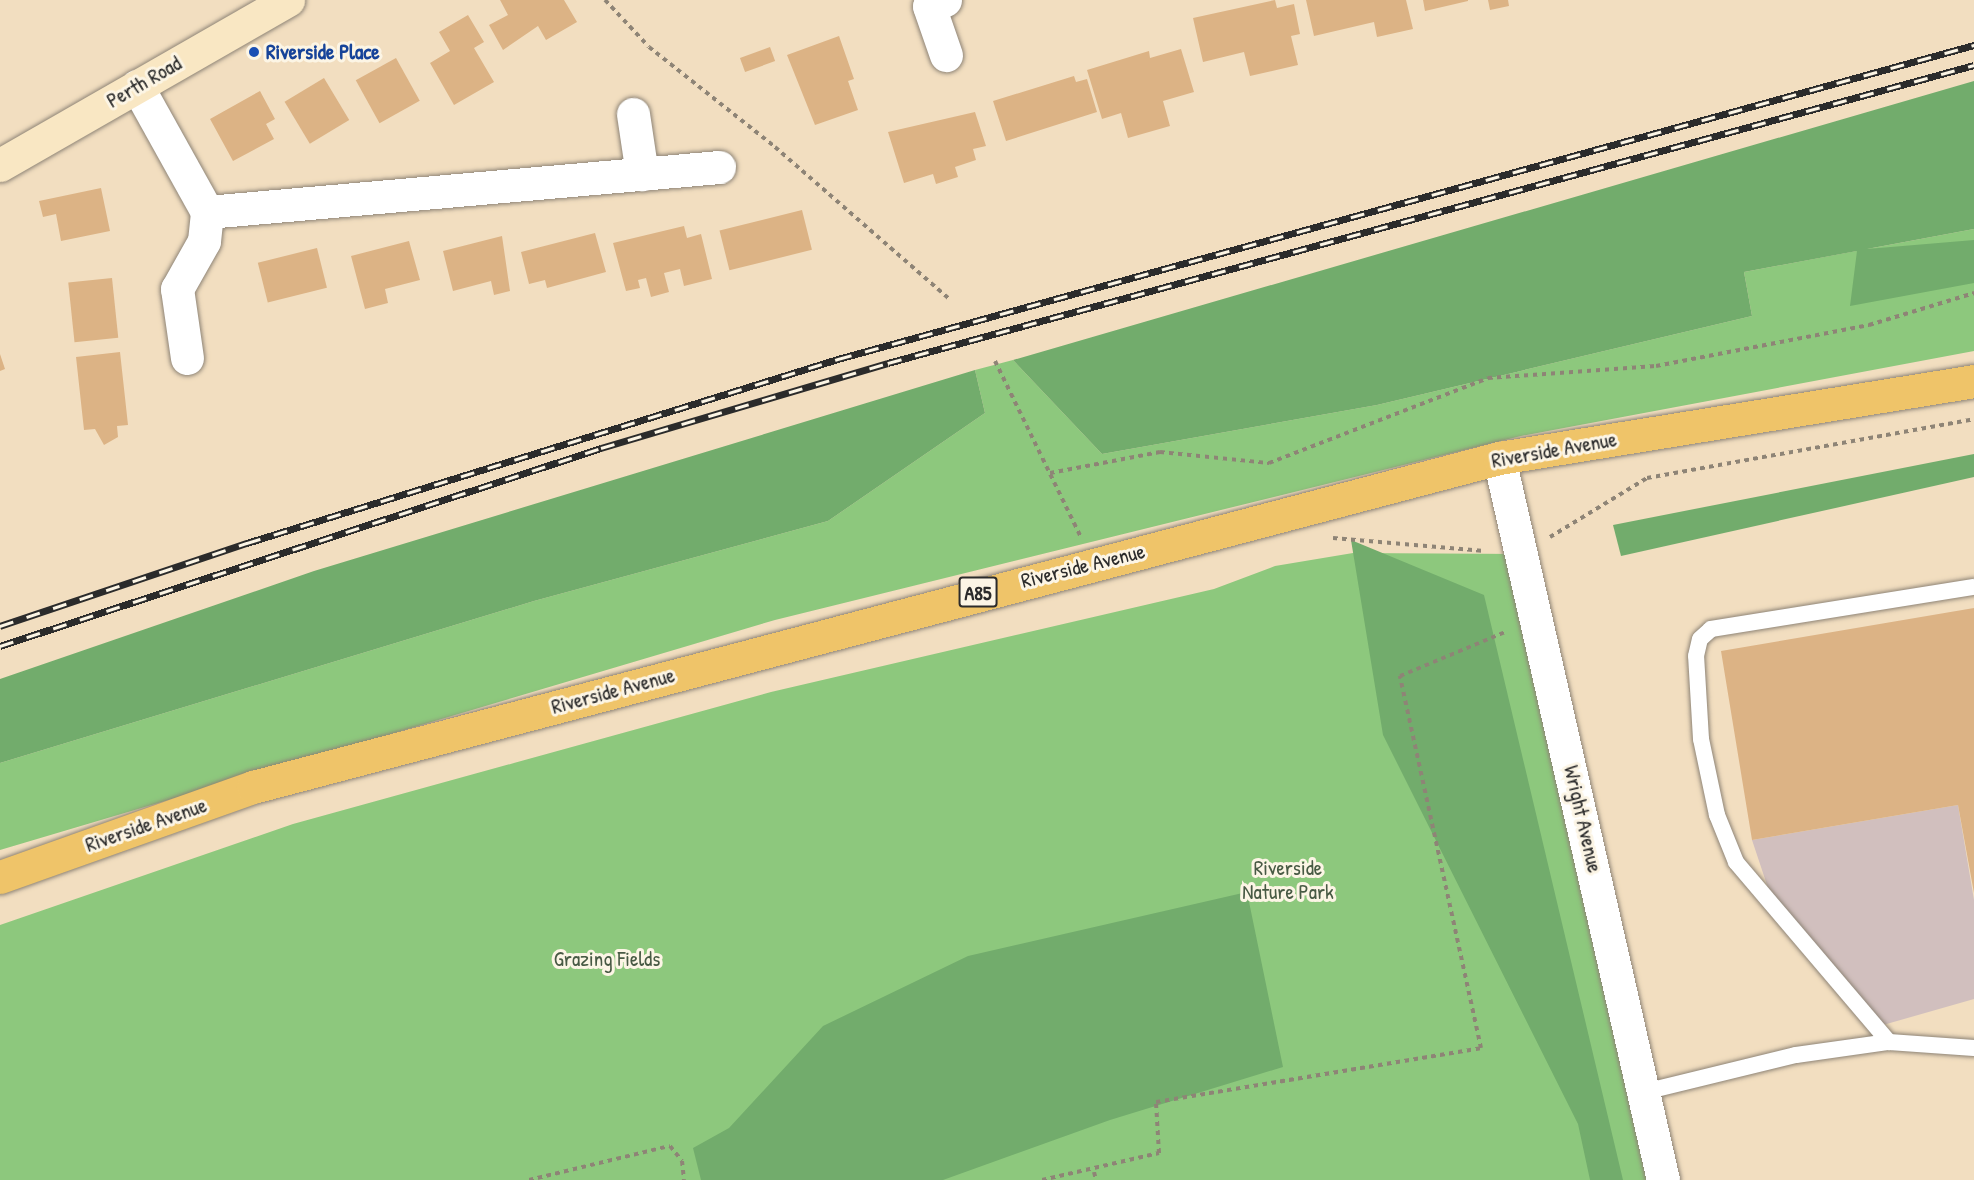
<!DOCTYPE html>
<style>
body{margin:0}
#map{position:relative;width:1974px;height:1180px;overflow:hidden;background:#f2dec0;font-family:"Patrick Hand",sans-serif}
div>[style]{position:absolute}
[style*='--x']{left:calc(var(--x)*1px);top:calc(var(--y)*1px);width:calc(var(--w)*1px);rotate:calc(var(--a)*1deg)}
.industrial>*{inset:0;background:#d1bfbe}
.green>*{inset:0;background:#8dc87d}
.forest>*{inset:0;background:#72ac6c}
.building>*{inset:0;background:#dcb385;transform-origin:0 0}
.path>*{height:4px;margin-top:-2px;transform-origin:0;background:repeating-linear-gradient(90deg,#8e8476 0 4.5px,transparent 0 9px)}
.roads{filter:drop-shadow(0 0 2px #8e8476) drop-shadow(0 0 2px #8e8476)}
.lane>*{height:16px;margin:-8px;padding:0 8px;transform-origin:8px;border-radius:8px;background:#fff}
.street>*{height:33px;margin:-16.5px;padding:0 16.5px;transform-origin:16.5px;border-radius:16.5px;background:#fff}
.secondary>*{height:33px;margin:-16.5px;padding:0 16.5px;transform-origin:16.5px;border-radius:16.5px;background:#f9e7c3}
.primary>*{height:33px;margin:-16.5px;padding:0 16.5px;transform-origin:16.5px;border-radius:16.5px;background:#efc469}
.rail>*{height:7px;margin-top:-3.5px;transform-origin:0;background:repeating-linear-gradient(90deg,#fcf5e5 0 14px,#2b2b2b 0 28px);box-sizing:border-box;border-block:2px solid #2b2b2b}
.dots>*{width:16px;height:16px;translate:-50% -50%;box-sizing:border-box;border:3px solid #fcf5e5;border-radius:50%}
span{translate:-50% -50%;white-space:nowrap;text-align:center;line-height:1.15;-webkit-text-stroke:6px #fcf5e5;paint-order:stroke}
.shield-label span{padding:2px 4px;background:#fcf5e5;border:2px solid;border-radius:4px;-webkit-text-stroke-width:0}
.shield-label{font-size:20px;color:#2b2b2b;font-weight:700}
.transit-label{font-size:21px;color:#164399;font-weight:700}
.left{translate:0 -50%;text-align:left}
.street-label{font-size:21px;color:#2b2b2b}
.park-label{font-size:21px;color:#485a44}
</style>
<div id="map">
<div class="industrial">
<div style="clip-path:polygon(1958px 805px,1974px 900px,1974px 999px,1876px 1027px,1776px 912px,1752px 840px)"></div>
</div>
<div class="green">
<div style="clip-path:polygon(1974px 229px,1974px 351px,1521px 436px,775px 620px,0 850px,0 763px,534px 601px,828px 521px,985px 413px,975px 370px,1013px 360px,1102px 454px,1377px 405px,1752px 316px,1744px 272px)"></div>
<div style="clip-path:polygon(1353px 553px,1522px 554px,1663px 1180px,0 1180px,0 925px,293px 824px,771px 692px,1214px 589px,1275px 566px)"></div>
</div>
<div class="forest">
<div style="clip-path:polygon(1974px 81px,1974px 229px,1867px 249px,1974px 240px,1974px 283px,1850px 306px,1857px 251px,1744px 272px,1752px 316px,1377px 405px,1102px 454px,1013px 360px)"></div>
<div style="clip-path:polygon(975px 370px,985px 413px,828px 521px,534px 601px,0 763px,0 679px,314px 571px)"></div>
<div style="clip-path:polygon(1974px 454px,1974px 477px,1621px 556px,1613px 525px)"></div>
<div style="clip-path:polygon(1351px 540px,1484px 595px,1623px 1180px,1590px 1180px,1578px 1124px,1383px 735px)"></div>
<div style="clip-path:polygon(1247px 892px,1283px 1067px,1110px 1120px,943px 1180px,701px 1180px,693px 1148px,729px 1128px,823px 1026px,968px 956px)"></div>
</div>
<div class="building">
<div style="clip-path:polygon(500px 0,564px 0,577px 22px,546px 40px,538px 26px,503px 50px,489px 25px,508px 15px)"></div>
<div style="clip-path:polygon(1275px 0,1277px 8px,1294px 4px,1300px 34px,1291px 36px,1298px 65px,1250px 76px,1244px 52px,1203px 62px,1193px 18px)"></div>
<div style="clip-path:polygon(1306px 0,1406px 0,1413px 29px,1377px 37px,1374px 22px,1314px 36px)"></div>
<div style="clip-path:polygon(1423px 0,1468px 0,1468px 1px,1425px 11px)"></div>
<div style="clip-path:polygon(1488px 0,1508px 0,1509px 6px,1490px 10px)"></div>
<div style="clip-path:polygon(468px 15px,484px 42px,474px 48px,494px 82px,454px 105px,430px 63px,450px 51px,439px 32px)"></div>
<div style="clip-path:polygon(839px 36px,854px 79px,848px 81px,858px 110px,815px 125px,787px 55px)"></div>
<div style="left:770px;top:47px;width:15px;height:32px;rotate:70deg"></div>
<div style="clip-path:polygon(1181px 49px,1194px 92px,1163px 101px,1170px 126px,1128px 138px,1121px 113px,1102px 119px,1087px 70px,1149px 51px,1150px 58px)"></div>
<div style="left:396px;top:58px;width:49px;height:46px;rotate:61deg"></div>
<div style="clip-path:polygon(1074px 76px,1076px 82px,1087px 79px,1097px 112px,1006px 141px,993px 101px)"></div>
<div style="left:324px;top:78px;width:49px;height:46px;rotate:59deg"></div>
<div style="clip-path:polygon(260px 91px,275px 119px,266px 124px,274px 139px,233px 161px,210px 119px)"></div>
<div style="clip-path:polygon(975px 112px,986px 146px,973px 149px,976px 160px,955px 167px,958px 177px,936px 184px,933px 174px,904px 183px,888px 132px)"></div>
<div style="clip-path:polygon(101px 188px,110px 231px,61px 241px,56px 214px,43px 217px,39px 201px)"></div>
<div style="left:802px;top:210px;width:41px;height:85px;rotate:76deg"></div>
<div style="clip-path:polygon(684px 226px,687px 238px,701px 234px,712px 279px,684px 286px,680px 269px,664px 273px,669px 292px,651px 297px,646px 278px,638px 280px,640px 288px,626px 291px,613px 243px)"></div>
<div style="clip-path:polygon(595px 233px,606px 272px,547px 288px,545px 280px,529px 284px,521px 252px)"></div>
<div style="clip-path:polygon(502px 236px,510px 291px,494px 295px,491px 281px,453px 291px,443px 251px)"></div>
<div style="clip-path:polygon(409px 241px,420px 280px,385px 289px,388px 303px,365px 309px,351px 256px)"></div>
<div style="left:317px;top:248px;width:41px;height:61px;rotate:76deg"></div>
<div style="left:112px;top:278px;width:60px;height:44px;rotate:84deg"></div>
<div style="clip-path:polygon(120px 352px,128px 425px,117px 426px,118px 437px,104px 445px,95px 429px,84px 430px,76px 357px)"></div>
<div style="clip-path:polygon(0 354px,5px 369px,0 371px)"></div>
<div style="clip-path:polygon(1974px 608px,1974px 893px,1958px 805px,1752px 840px,1721px 651px)"></div>
</div>
<div class="path">
<div style="--x:605;--y:0;--w:64;--a:46.9"></div>
<div style="--x:649;--y:47;--w:161;--a:38.4"></div>
<div style="--x:775;--y:147;--w:231;--a:41.1"></div>
<div style="--x:995;--y:361;--w:194;--a:64"></div>
<div style="--x:1050;--y:473;--w:112;--a:-10.8"></div>
<div style="--x:1160;--y:452;--w:110;--a:5.8"></div>
<div style="--x:1269;--y:463;--w:235;--a:-21.2"></div>
<div style="--x:1488;--y:378;--w:168;--a:-4.1"></div>
<div style="--x:1656;--y:366;--w:217;--a:-10.9"></div>
<div style="--x:1869;--y:325;--w:110;--a:-16.9"></div>
<div style="--x:1550;--y:537;--w:114;--a:-31.3"></div>
<div style="--x:1647;--y:478;--w:332;--a:-10.2"></div>
<div style="--x:1333;--y:538;--w:152;--a:4.9"></div>
<div style="--x:1094;--y:1172;--w:8;--a:76"></div>
<div style="--x:529;--y:1180;--w:145;--a:-13.6"></div>
<div style="--x:670;--y:1146;--w:19;--a:51"></div>
<div style="--x:682;--y:1161;--w:19;--a:84"></div>
<div style="--x:1042;--y:1180;--w:120;--a:-13"></div>
<div style="--x:1159;--y:1153;--w:51;--a:-93.4"></div>
<div style="--x:1156;--y:1102;--w:329;--a:-9.4"></div>
<div style="--x:1481;--y:1048;--w:381;--a:-102.3"></div>
<div style="--x:1400;--y:676;--w:114;--a:-22.7"></div>
</div>
<div class="roads">
<div class="lane">
<div style="--x:1889;--y:1042;--w:236;--a:-130.4"></div>
<div style="--x:1736;--y:862;--w:51;--a:-112"></div>
<div style="--x:1717;--y:815;--w:78;--a:-101.9"></div>
<div style="--x:1701;--y:739;--w:83;--a:-93.4"></div>
<div style="--x:1696;--y:656;--w:17;--a:-77"></div>
<div style="--x:1700;--y:639;--w:15;--a:-42"></div>
<div style="--x:1711;--y:629;--w:266;--a:-9.1"></div>
<div style="--x:1644;--y:1092;--w:156;--a:-13.7"></div>
<div style="--x:1796;--y:1055;--w:94;--a:-8"></div>
<div style="--x:1889;--y:1042;--w:85;--a:4"></div>
</div>
<div class="street">
<div style="--x:945;--y:0;--w:17;--a:159"></div>
<div style="--x:929;--y:6;--w:52;--a:70.9"></div>
<div style="--x:137;--y:86;--w:144;--a:60.9"></div>
<div style="--x:633;--y:114;--w:61;--a:81.5"></div>
<div style="--x:187;--y:358;--w:70;--a:-98.2"></div>
<div style="--x:177;--y:289;--w:55;--a:-60.6"></div>
<div style="--x:204;--y:241;--w:29;--a:-84"></div>
<div style="--x:207;--y:212;--w:514;--a:-5.02"></div>
<div style="--x:1499;--y:458;--w:740;--a:77.2"></div>
</div>
<div class="secondary">
<div style="--x:0;--y:165;--w:332;--a:-29.8"></div>
</div>
<div class="primary">
<div style="--x:0;--y:877;--w:269;--a:-19.6"></div>
<div style="--x:253;--y:787;--w:1289;--a:-14.79"></div>
<div style="--x:1499;--y:458;--w:481;--a:-9.2"></div>
</div>
</div>
<div class="rail">
<div style="--x:0;--y:626;--w:261;--a:-18.6"></div>
<div style="--x:247;--y:543;--w:619;--a:-17.29"></div>
<div style="--x:838;--y:359;--w:1179;--a:-15.45"></div>
<div style="--x:0;--y:646;--w:633;--a:-18.23"></div>
<div style="--x:601;--y:448;--w:299;--a:-16.5"></div>
<div style="--x:888;--y:363;--w:1126;--a:-15.34"></div>
</div>
<div class="dots">
<div style="left:254px;top:52px;background:#1a4fb4"></div>
</div>
<div class="shield-label">
<span style="left:978px;top:592px">A85</span>
</div>
<div class="transit-label">
<span class="left" style="left:266px;top:52px">Riverside Place</span>
</div>
<div class="street-label">
<span style="left:144px;top:82px;rotate:-30deg">Perth Road</span>
<span style="left:1554px;top:450px;rotate:-10deg">Riverside Avenue</span>
<span style="left:1083px;top:566px;rotate:-14deg">Riverside Avenue</span>
<span style="left:613px;top:691px;rotate:-15deg">Riverside Avenue</span>
<span style="left:1583px;top:819px;rotate:77deg">Wright Avenue</span>
<span style="left:146px;top:825px;rotate:-19deg">Riverside Avenue</span>
</div>
<div class="park-label">
<span style="left:1288px;top:880px">Riverside<br>Nature Park</span>
<span style="left:607px;top:959px">Grazing Fields</span>
</div>
</div>
